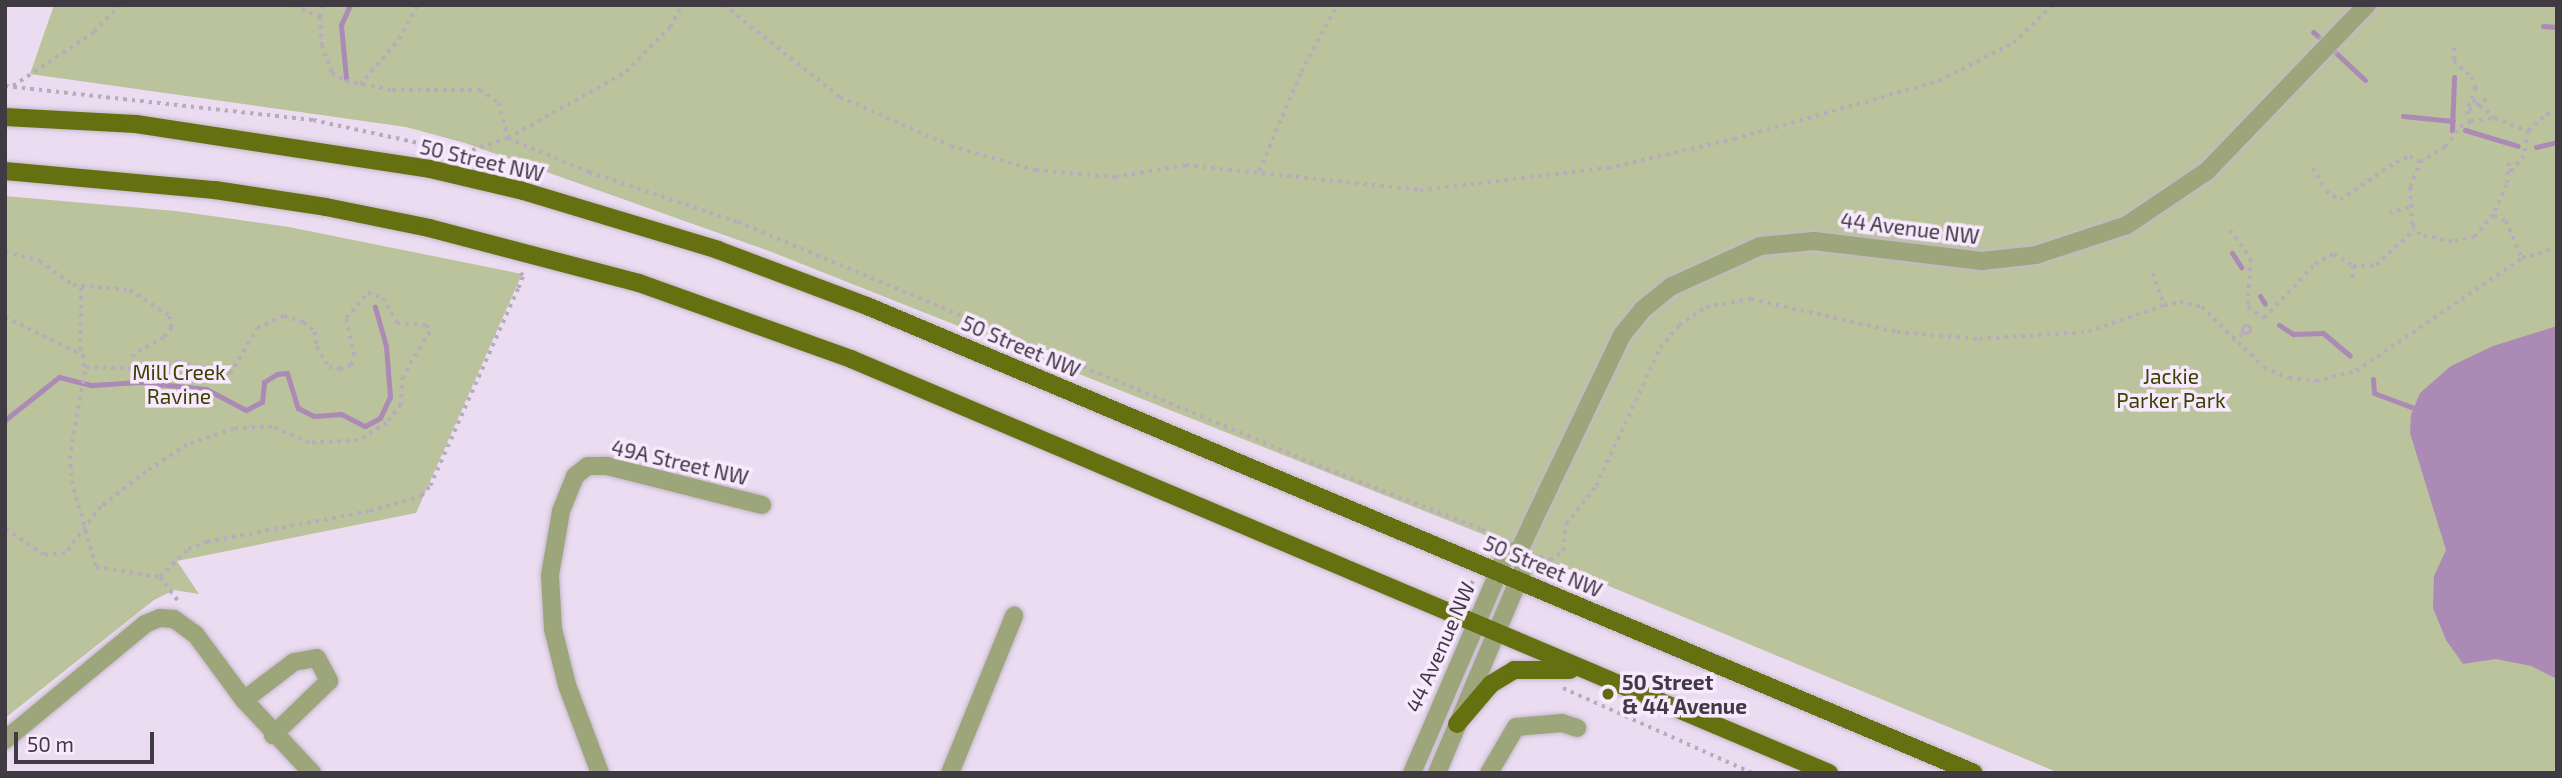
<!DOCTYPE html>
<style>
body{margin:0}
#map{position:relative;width:2562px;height:778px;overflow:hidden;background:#ebdcf1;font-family:"Exo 2",sans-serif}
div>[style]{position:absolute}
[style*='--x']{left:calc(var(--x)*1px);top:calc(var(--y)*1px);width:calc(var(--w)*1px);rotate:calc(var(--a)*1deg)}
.green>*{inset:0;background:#bbc39c}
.water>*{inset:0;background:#ab8ab6}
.stream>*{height:5px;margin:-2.5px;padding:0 2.5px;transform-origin:2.5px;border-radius:2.5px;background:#ab8ab6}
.path>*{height:3.5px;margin-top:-1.75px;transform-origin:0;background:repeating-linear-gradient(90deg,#b7abbc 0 3.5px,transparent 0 8.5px)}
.path>.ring{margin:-1.75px;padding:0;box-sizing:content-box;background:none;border:3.5px solid #b7abbc;border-radius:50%}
.roads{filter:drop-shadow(0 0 2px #c5b8ca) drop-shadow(0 0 2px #c5b8ca)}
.minor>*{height:18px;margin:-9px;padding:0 9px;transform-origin:9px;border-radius:9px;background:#9da57a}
.major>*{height:18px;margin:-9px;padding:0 9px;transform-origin:9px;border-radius:9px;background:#657010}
.dots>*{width:19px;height:19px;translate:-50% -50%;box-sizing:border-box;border:4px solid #f9e9fe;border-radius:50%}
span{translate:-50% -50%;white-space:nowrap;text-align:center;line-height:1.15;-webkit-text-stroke:7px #f9e9fe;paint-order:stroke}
.street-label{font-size:21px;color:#403a42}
.park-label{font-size:21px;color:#3b4200}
.poi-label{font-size:21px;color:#403a42;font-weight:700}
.left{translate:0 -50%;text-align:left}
.frame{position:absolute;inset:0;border:7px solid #403a42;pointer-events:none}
.scale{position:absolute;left:14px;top:732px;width:140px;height:32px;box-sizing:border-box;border:4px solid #403a42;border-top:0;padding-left:9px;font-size:21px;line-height:24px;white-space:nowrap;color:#403a42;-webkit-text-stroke:5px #f9e9fe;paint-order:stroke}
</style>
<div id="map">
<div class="green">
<div style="clip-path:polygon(54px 5px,2557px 5px,2557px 773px,2059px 773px,1520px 549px,769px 251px,465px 143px,406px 127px,30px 74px)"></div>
<div style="clip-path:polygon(5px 196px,176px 211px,289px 227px,522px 274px,416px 513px,177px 561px,199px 594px,174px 590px,154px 600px,5px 718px)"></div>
</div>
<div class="water">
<div style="clip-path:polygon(2557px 326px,2557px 679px,2531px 666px,2496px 659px,2463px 664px,2446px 640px,2433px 608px,2434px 576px,2446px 550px,2410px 433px,2411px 415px,2420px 393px,2451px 366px,2493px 346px)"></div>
</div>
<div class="stream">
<div style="--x:2543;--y:26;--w:14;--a:4"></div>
<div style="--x:2313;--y:32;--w:8;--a:40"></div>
<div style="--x:2335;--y:52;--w:41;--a:43"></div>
<div style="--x:346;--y:78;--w:53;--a:-95.4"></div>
<div style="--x:341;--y:25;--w:22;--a:-66"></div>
<div style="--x:2403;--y:116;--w:50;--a:5.7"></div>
<div style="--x:2452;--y:130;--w:53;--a:-87.8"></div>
<div style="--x:2465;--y:130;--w:55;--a:16.8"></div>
<div style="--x:2536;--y:147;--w:22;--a:-13"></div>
<div style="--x:2232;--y:253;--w:17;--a:57"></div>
<div style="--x:2260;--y:296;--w:9;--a:58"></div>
<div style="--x:2279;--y:325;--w:17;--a:33"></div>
<div style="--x:2293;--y:334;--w:30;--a:-2"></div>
<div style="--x:2323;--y:333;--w:35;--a:40"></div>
<div style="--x:2373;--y:379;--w:14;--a:86"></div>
<div style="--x:2374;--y:393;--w:43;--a:20.6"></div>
<div style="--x:5;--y:420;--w:69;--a:-38.5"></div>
<div style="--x:59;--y:377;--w:34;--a:14"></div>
<div style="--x:92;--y:385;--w:47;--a:-3.7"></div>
<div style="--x:139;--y:382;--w:67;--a:6"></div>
<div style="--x:206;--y:389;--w:45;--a:27.7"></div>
<div style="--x:246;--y:410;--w:18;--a:-27"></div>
<div style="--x:262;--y:402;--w:20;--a:-84"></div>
<div style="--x:264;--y:382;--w:15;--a:-32"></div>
<div style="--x:277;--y:374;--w:10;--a:-6"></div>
<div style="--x:287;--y:373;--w:37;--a:73"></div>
<div style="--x:298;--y:408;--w:18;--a:27"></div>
<div style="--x:314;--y:416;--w:27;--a:-4"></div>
<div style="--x:341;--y:414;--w:27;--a:27"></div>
<div style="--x:365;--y:426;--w:17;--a:-28"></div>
<div style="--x:380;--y:418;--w:23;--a:-65"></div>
<div style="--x:390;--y:397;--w:51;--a:-94.5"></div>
<div style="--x:386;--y:346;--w:41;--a:-105.8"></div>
</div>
<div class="path">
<div style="--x:294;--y:5;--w:29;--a:25"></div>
<div style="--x:320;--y:17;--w:12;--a:-76"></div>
<div style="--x:724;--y:5;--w:148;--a:38.4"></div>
<div style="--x:840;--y:97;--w:121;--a:23.8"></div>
<div style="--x:951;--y:146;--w:88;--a:15.8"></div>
<div style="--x:1036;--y:170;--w:79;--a:5.1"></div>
<div style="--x:1115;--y:177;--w:72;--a:-9.6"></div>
<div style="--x:1186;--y:165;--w:235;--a:6.1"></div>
<div style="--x:1420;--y:190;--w:189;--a:-6.7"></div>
<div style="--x:1608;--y:168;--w:129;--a:-13"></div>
<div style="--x:1734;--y:139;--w:213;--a:-15.8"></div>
<div style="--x:1939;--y:81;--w:83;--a:-27.2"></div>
<div style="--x:2013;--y:43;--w:55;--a:-43.5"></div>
<div style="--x:320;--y:17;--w:28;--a:86"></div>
<div style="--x:322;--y:45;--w:30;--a:70"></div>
<div style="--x:332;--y:73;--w:16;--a:30"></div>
<div style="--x:346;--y:81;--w:47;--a:11.1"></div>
<div style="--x:392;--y:90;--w:88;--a:0"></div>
<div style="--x:480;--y:90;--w:23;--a:34"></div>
<div style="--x:499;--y:103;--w:36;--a:76"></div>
<div style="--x:2455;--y:48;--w:13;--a:94"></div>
<div style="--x:2454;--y:61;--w:24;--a:42"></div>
<div style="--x:2472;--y:77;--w:12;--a:70"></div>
<div style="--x:2476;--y:88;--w:25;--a:111"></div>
<div style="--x:2467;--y:111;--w:11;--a:68"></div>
<div style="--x:2471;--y:121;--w:24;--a:-7"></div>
<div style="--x:2495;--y:118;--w:35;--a:22"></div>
<div style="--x:2528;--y:131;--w:9;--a:96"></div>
<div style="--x:2527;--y:140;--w:16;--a:101"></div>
<div style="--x:2524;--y:156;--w:21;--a:129"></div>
<div style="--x:2511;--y:172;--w:9;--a:-103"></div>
<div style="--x:2509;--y:163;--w:22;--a:95"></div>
<div style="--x:2507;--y:185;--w:33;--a:115"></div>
<div style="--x:2493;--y:215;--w:28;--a:129"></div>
<div style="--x:2475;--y:237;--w:24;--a:168"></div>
<div style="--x:2452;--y:242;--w:33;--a:-168"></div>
<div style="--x:2420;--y:235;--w:13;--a:-129"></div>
<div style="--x:2412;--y:225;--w:38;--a:-93"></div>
<div style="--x:2410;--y:187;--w:27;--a:-68"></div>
<div style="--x:2420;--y:162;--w:29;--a:-31"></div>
<div style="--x:2445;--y:147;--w:25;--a:-53"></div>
<div style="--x:2460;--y:127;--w:13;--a:-29"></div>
<div style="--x:360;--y:85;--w:60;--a:-49.7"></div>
<div style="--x:399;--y:39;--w:38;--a:-62"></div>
<div style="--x:5;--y:86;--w:310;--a:6.3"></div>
<div style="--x:313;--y:120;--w:155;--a:12.3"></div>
<div style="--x:464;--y:153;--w:46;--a:-18.8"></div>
<div style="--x:508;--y:138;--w:135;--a:-29.2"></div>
<div style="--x:626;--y:72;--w:63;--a:-45.6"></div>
<div style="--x:670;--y:27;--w:25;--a:-61"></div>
<div style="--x:13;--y:86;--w:97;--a:-33.7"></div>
<div style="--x:94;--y:32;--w:37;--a:-46"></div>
<div style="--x:2473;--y:100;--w:28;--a:39"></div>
<div style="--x:2469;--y:110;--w:22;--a:-32"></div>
<div style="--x:2528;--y:131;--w:25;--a:-43"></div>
<div style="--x:2546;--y:114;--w:11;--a:-5"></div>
<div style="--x:508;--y:138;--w:88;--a:22.8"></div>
<div style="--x:589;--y:172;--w:157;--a:18.6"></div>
<div style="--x:738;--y:222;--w:639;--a:22.75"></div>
<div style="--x:1327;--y:469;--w:166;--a:21.2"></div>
<div style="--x:1482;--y:529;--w:19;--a:36"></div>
<div style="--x:2313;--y:168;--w:26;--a:61"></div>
<div style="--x:2326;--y:191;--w:17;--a:33"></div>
<div style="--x:2340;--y:200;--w:68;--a:-34.2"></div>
<div style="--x:2396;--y:162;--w:15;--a:-23"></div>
<div style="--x:2410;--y:156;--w:12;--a:31"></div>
<div style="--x:1259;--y:171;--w:108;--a:-67"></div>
<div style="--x:1301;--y:72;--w:76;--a:-61.8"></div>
<div style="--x:2389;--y:213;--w:22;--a:-16"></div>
<div style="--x:2494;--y:216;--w:13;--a:23"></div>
<div style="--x:2506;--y:221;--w:40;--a:66.6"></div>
<div style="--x:2230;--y:230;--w:36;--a:54"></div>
<div style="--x:2251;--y:259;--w:48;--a:93.6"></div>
<div style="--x:2248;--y:307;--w:19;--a:35"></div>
<div style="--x:2264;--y:318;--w:74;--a:-46.6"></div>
<div style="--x:2315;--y:264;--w:21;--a:-28"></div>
<div style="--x:2334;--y:254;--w:22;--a:32"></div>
<div style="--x:2353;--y:266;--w:23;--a:-2"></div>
<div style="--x:2376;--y:265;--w:52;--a:-42.6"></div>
<div style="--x:5;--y:252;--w:36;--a:14"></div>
<div style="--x:40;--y:261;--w:41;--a:36"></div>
<div style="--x:73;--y:285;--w:57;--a:5"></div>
<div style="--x:130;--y:290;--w:48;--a:33"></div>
<div style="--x:170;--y:316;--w:12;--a:81"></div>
<div style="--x:172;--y:328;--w:13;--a:129"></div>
<div style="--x:164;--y:338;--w:34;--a:152"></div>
<div style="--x:134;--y:354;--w:14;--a:94"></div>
<div style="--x:133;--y:368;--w:45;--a:-7.6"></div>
<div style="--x:178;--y:362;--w:53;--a:13"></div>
<div style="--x:230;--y:374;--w:53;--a:-59.6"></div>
<div style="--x:257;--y:328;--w:30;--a:-24"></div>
<div style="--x:284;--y:316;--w:21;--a:17"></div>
<div style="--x:304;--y:322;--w:15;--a:42"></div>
<div style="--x:315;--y:332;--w:15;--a:82"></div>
<div style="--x:317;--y:347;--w:23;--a:59"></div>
<div style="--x:329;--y:367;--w:11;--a:10"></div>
<div style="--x:340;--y:369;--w:12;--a:-20"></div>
<div style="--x:351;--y:365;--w:9;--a:-72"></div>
<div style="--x:354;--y:356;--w:39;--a:-102"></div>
<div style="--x:346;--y:318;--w:33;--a:-49"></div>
<div style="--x:368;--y:293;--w:16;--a:18"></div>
<div style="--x:383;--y:298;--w:29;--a:61"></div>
<div style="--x:397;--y:323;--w:30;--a:4"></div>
<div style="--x:427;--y:325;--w:8;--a:67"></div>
<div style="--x:430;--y:332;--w:52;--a:121"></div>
<div style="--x:403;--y:377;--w:28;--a:94"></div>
<div style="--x:401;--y:405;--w:23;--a:128"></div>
<div style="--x:387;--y:423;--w:34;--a:148"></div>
<div style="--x:358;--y:441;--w:49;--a:177.7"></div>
<div style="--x:309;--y:443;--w:40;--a:-156.6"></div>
<div style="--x:272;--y:427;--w:38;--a:177"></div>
<div style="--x:234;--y:429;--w:50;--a:161.2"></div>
<div style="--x:187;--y:445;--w:49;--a:146.6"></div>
<div style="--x:146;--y:472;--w:57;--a:142.1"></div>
<div style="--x:101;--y:507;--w:59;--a:127.5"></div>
<div style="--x:65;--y:554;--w:21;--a:177"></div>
<div style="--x:44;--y:555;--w:47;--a:-146.3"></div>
<div style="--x:2353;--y:266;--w:18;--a:90"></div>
<div style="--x:2153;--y:273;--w:34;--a:71"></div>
<div style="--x:2164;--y:305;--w:16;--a:-11"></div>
<div style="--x:2180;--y:302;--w:23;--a:13"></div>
<div style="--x:2202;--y:307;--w:86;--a:44.1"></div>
<div style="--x:2264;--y:367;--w:27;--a:24"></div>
<div style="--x:2289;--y:378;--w:27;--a:6"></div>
<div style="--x:2316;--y:381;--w:41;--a:-14"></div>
<div style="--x:2356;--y:371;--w:201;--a:-34.2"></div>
<div style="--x:2522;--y:258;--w:36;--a:-16"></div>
<div style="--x:5;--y:317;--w:87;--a:26"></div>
<div style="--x:83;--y:355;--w:17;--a:83"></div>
<div style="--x:85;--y:372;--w:85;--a:100.1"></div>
<div style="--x:70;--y:456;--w:25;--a:85"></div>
<div style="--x:72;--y:481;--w:89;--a:74.4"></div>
<div style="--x:96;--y:567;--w:65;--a:8.9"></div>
<div style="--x:160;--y:577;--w:31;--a:53"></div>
<div class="ring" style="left:2243px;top:326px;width:4.5px;height:4.5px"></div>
<div style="--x:2232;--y:340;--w:14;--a:-30"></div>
<div style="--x:80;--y:351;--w:64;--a:-89.1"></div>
<div style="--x:86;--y:367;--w:47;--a:1.2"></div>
<div style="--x:1540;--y:557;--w:10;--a:17"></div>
<div style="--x:1550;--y:560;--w:16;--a:-35"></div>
<div style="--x:1563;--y:551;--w:27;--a:-84"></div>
<div style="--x:1566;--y:524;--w:48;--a:-51.7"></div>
<div style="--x:1596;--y:486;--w:152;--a:-65.1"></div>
<div style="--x:1660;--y:348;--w:30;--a:-50"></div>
<div style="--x:1679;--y:325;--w:32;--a:-34"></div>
<div style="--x:1706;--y:307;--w:46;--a:-10.1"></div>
<div style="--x:1751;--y:299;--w:150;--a:12.7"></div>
<div style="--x:1897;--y:332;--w:82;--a:4.9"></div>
<div style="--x:1979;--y:339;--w:109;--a:-3.7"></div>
<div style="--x:2088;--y:332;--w:81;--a:-19.6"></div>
<div style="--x:1542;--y:574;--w:15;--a:-67"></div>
<div style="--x:160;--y:577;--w:40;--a:-45"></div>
<div style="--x:188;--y:549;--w:20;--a:-20"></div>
<div style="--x:207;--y:542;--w:166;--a:-10.8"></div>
<div style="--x:370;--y:511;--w:53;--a:-16.4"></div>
<div style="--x:421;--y:496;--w:13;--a:-48"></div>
<div style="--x:430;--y:486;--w:217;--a:-66"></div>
<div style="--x:518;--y:288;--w:13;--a:-67"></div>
<div style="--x:523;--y:276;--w:7;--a:-135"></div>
<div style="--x:1463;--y:599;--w:21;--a:-61"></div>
<div style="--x:1446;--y:650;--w:8;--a:-166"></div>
<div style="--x:1438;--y:648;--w:19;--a:-62"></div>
<div style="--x:1563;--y:688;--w:207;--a:24.2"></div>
</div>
<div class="roads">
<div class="minor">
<div style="--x:244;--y:700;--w:63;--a:-37.2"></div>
<div style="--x:294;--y:662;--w:23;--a:-10"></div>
<div style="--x:317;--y:658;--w:26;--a:62"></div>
<div style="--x:329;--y:681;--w:78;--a:136"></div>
<div style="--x:5;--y:740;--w:182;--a:-39.6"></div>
<div style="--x:145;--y:624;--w:16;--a:-22"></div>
<div style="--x:160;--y:618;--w:14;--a:4"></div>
<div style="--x:174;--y:619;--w:27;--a:36"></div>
<div style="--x:196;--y:635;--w:81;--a:53.6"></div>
<div style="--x:244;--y:700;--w:100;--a:47"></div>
<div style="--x:600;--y:773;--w:94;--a:-110.6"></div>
<div style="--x:567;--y:685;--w:58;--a:-104"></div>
<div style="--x:553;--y:629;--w:54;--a:-93.2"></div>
<div style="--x:550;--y:575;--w:65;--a:-80.2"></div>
<div style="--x:561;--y:511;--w:38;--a:-68"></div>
<div style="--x:575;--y:476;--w:16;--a:-38"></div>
<div style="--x:588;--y:466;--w:19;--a:0"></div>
<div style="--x:607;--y:466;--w:160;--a:14.1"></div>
<div style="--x:950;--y:773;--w:170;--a:-67.8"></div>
<div style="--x:1412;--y:773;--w:237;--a:-66.7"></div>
<div style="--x:1506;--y:555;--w:15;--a:-23"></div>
<div style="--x:1437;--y:773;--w:226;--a:-67.1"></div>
<div style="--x:1525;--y:565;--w:17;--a:-107"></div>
<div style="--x:1520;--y:549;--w:29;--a:-65"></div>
<div style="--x:1532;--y:523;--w:208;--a:-64.4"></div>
<div style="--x:1622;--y:335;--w:32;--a:-51"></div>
<div style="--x:1642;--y:310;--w:38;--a:-39"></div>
<div style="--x:1672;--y:286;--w:97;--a:-24.4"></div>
<div style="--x:1760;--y:246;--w:54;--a:-5.3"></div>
<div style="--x:1814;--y:241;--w:169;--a:6.8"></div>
<div style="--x:1982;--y:261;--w:54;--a:-6.3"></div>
<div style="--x:2036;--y:255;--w:96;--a:-18.2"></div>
<div style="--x:2127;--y:225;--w:97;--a:-34"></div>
<div style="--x:2207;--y:171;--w:231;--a:-46.1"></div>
<div style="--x:1489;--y:773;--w:53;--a:-59.6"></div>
<div style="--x:1516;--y:727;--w:46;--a:-5"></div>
<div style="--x:1562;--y:723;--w:16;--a:18"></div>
</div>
<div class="major">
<div style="--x:5;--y:117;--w:131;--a:3.1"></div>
<div style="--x:136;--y:124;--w:297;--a:8.7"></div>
<div style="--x:430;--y:169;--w:96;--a:13.3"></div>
<div style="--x:523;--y:191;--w:204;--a:16.8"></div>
<div style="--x:718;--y:250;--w:159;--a:20.6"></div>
<div style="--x:867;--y:306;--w:1201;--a:22.87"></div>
<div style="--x:5;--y:171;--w:211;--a:5.2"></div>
<div style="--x:215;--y:190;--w:112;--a:8.7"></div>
<div style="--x:326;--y:207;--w:105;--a:11.5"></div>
<div style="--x:429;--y:228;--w:217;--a:14.7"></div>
<div style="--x:639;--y:283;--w:225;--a:19.7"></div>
<div style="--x:851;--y:359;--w:1062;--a:22.94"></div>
<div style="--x:1457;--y:724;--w:52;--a:-49.6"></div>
<div style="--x:1491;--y:684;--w:27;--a:-31"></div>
<div style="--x:1514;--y:670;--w:56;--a:0"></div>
</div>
</div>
<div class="dots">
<div style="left:1608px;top:694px;background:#606a10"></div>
</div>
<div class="street-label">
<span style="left:482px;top:160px;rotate:13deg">50 Street NW</span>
<span style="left:1910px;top:228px;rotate:7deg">44 Avenue NW</span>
<span style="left:1021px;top:346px;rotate:23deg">50 Street NW</span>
<span style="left:680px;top:462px;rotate:13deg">49A Street NW</span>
<span style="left:1543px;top:566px;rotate:23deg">50 Street NW</span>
<span style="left:1440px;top:647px;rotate:-66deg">44 Avenue NW</span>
</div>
<div class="park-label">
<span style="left:179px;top:384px">Mill Creek<br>Ravine</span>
<span style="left:2171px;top:388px">Jackie<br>Parker Park</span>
</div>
<div class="poi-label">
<span class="left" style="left:1622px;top:694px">50 Street<br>&amp; 44 Avenue</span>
</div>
<div class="frame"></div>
<div class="scale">50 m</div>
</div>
